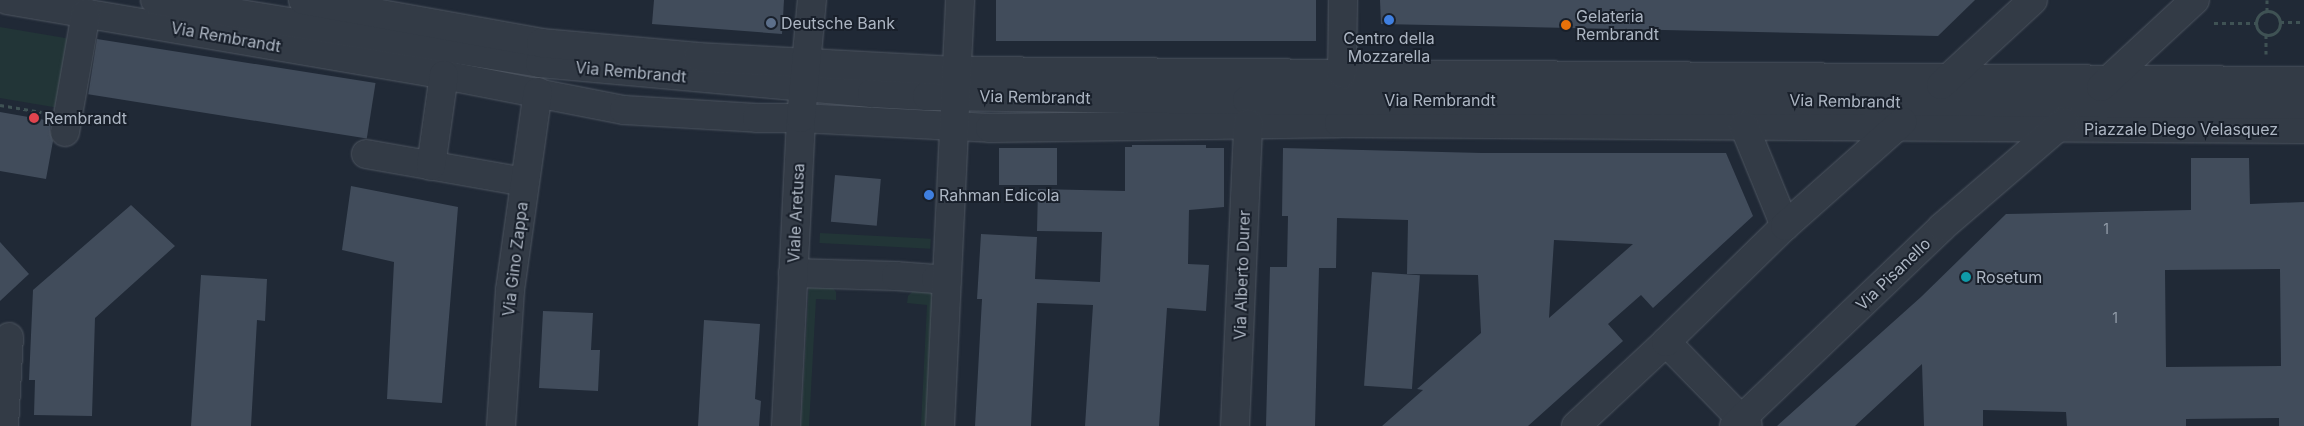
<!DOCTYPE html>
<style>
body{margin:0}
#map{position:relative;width:2304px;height:426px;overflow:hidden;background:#202936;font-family:Inter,sans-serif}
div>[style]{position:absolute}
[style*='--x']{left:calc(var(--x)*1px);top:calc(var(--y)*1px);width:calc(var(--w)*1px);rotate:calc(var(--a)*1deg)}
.green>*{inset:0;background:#223537;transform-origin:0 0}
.building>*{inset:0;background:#414c5b;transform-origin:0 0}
.path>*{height:3px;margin-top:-1.5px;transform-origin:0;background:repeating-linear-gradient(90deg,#3f5254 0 4px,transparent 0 8px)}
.path>.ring{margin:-1.5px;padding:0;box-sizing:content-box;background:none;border:3px solid #3f5254;border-radius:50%}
.roads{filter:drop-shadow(0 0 1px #4e5661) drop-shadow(0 0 1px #4e5661)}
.minor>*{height:28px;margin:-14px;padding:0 14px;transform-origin:14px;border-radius:14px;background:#333b46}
.dots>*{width:14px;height:14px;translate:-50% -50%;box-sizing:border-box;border:2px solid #19202b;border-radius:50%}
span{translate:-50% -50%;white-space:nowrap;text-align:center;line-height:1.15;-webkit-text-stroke:4px #19202b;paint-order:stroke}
.number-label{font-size:14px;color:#929ca9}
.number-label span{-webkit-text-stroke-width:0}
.poi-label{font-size:16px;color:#adb6c3}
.left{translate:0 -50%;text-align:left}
.street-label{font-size:16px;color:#adb6c3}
</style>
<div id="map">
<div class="green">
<div style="clip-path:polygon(0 27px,71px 39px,59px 108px,0 98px)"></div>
<div style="left:820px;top:233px;width:111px;height:10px;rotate:3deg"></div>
<div style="clip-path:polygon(809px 282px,830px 284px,836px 292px,836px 300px,816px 299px,809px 426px,801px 426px)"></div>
<div style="clip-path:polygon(916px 288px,936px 289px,928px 426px,921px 426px,927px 305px,907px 303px,908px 296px)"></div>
</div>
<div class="building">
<div style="clip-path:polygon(654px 0,784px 0,782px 34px,652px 24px)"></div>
<div style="left:996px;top:0;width:320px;height:41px"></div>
<div style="clip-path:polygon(1380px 0,1975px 0,1938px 36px,1381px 24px)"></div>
<div style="left:97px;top:39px;width:282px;height:56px;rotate:9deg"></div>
<div style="clip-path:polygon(0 112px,51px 121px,50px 130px,53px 141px,46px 179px,0 171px)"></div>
<div style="clip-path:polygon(1132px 145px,1206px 145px,1206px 148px,1224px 148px,1224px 207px,1189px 210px,1188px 264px,1209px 265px,1206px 311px,1167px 308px,1159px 426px,1085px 426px,1093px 305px,1037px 303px,1031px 426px,975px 426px,982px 299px,977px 299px,981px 234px,1037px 237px,1035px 279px,1100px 282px,1102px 232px,1037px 231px,1038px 189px,1125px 191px,1125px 147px,1132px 147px)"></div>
<div style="left:999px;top:148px;width:58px;height:37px"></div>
<div style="clip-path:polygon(evenodd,1283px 148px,1482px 153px,1726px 153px,1753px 216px,1653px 308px,1641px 295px,1608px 324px,1623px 341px,1528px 426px,1382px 426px,1423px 390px,1417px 389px,1481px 333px,1478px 275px,1407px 274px,1408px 220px,1337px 218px,1336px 268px,1319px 268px,1315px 426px,1266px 426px,1270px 267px,1287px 267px,1288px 216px,1282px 216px,1283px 148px,1554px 240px,1633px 244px,1549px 318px,1554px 240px)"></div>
<div style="clip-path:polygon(evenodd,2191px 158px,2249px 158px,2250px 204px,2304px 202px,2304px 426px,2279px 426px,2279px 418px,2186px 419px,2186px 426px,2067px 426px,2066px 412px,1983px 410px,1983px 426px,1924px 426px,1922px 364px,1855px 426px,1777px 426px,1921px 297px,2006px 214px,2191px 210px,2191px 158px,2280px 269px,2281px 366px,2166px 367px,2165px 270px,2280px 269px)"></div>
<div style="left:835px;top:175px;width:46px;height:47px;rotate:5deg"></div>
<div style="clip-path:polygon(351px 186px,458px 207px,442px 403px,387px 399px,394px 262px,342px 250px)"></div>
<div style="clip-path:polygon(131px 205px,175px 246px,95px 318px,92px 416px,34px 415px,35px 380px,29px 380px,33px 290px)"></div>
<div style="clip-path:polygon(0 242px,29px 274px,0 301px)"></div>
<div style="left:1372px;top:272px;width:48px;height:114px;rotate:4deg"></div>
<div style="clip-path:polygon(201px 275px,267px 279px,265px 321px,257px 320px,251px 426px,191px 426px)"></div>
<div style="clip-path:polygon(543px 311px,593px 313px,591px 350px,600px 350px,598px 391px,539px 388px)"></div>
<div style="clip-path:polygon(704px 320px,760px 324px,755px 399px,761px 401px,759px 426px,698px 426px)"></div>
</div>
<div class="path">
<div style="--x:2267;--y:11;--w:11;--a:-90"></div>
<div class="ring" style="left:2256px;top:11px;width:21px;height:21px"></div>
<div style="--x:2280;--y:22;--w:24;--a:0"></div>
<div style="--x:2214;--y:23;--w:43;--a:0"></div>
<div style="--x:2266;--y:54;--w:20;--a:-90"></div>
<div style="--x:0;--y:105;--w:42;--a:9.7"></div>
</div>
<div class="roads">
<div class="minor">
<div style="--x:7;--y:0;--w:443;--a:9.7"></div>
<div style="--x:444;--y:75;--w:183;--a:11"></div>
<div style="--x:624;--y:110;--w:133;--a:3.4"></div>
<div style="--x:757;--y:118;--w:44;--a:0"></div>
<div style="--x:801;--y:118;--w:189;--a:3"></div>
<div style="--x:990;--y:128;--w:349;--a:-0.8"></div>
<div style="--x:1339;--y:123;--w:965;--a:0.36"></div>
<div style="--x:155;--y:0;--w:390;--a:9.3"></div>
<div style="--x:540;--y:63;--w:333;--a:5.2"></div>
<div style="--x:872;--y:93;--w:55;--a:3.1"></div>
<div style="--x:927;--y:96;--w:320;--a:0.7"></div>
<div style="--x:1247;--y:100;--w:640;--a:0.09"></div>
<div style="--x:1887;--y:101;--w:417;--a:0.5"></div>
<div style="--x:303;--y:0;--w:242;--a:10.2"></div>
<div style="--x:541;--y:43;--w:158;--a:5.1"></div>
<div style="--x:698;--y:57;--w:258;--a:3.1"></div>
<div style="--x:956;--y:71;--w:1348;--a:0.43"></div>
<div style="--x:1342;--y:74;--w:74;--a:-89.2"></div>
<div style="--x:1941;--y:85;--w:125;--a:-42.7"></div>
<div style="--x:2101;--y:87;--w:128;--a:-42.8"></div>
<div style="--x:1744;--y:126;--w:108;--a:67.7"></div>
<div style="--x:65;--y:132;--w:121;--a:-80"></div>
<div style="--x:366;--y:154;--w:160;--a:10"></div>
<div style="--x:431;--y:166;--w:92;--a:-81.9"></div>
<div style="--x:793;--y:273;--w:103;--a:1.7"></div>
<div style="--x:896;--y:276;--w:40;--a:4.3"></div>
<div style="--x:936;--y:279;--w:11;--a:15"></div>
<div style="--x:1666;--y:342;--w:117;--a:45.7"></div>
<div style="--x:4;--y:426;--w:89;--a:-86.8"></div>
<div style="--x:501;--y:426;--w:136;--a:-86.2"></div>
<div style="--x:510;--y:290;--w:200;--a:-82"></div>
<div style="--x:786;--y:426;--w:308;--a:-87.2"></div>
<div style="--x:801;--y:118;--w:119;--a:-84.7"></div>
<div style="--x:940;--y:426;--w:426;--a:-87.3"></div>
<div style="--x:1235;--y:426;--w:303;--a:-87.5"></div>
<div style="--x:1576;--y:426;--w:123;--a:-43"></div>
<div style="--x:1666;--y:342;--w:166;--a:-44.3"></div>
<div style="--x:1785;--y:226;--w:157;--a:-41.6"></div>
<div style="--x:1734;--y:426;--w:288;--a:-43.7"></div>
<div style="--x:1942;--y:227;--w:161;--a:-40.7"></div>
</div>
</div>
<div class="dots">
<div style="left:1389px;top:20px;background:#3f7fe0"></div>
<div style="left:771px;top:23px;background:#5c6f8a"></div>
<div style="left:1566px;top:25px;background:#e8710a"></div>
<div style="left:34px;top:118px;background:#e0444e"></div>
<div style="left:929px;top:195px;background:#3f7fe0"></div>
<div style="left:1966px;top:277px;background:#0f9aa8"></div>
</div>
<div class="number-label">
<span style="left:2106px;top:229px">1</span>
<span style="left:2115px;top:318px">1</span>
</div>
<div class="poi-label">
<span class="left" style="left:1576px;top:25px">Gelateria<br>Rembrandt</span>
<span class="left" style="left:781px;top:23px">Deutsche Bank</span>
<span style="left:1389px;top:47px">Centro della<br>Mozzarella</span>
<span class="left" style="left:44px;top:118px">Rembrandt</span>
<span class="left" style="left:939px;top:195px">Rahman Edicola</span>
<span class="left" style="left:1976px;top:277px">Rosetum</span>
</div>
<div class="street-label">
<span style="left:226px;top:37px;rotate:10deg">Via Rembrandt</span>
<span style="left:631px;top:72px;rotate:5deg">Via Rembrandt</span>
<span style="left:1035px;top:97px;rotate:1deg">Via Rembrandt</span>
<span style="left:1440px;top:100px">Via Rembrandt</span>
<span style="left:1845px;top:101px;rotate:1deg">Via Rembrandt</span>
<span style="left:2181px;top:129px">Piazzale Diego Velasquez</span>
<span style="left:796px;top:213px;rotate:-87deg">Viale Aretusa</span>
<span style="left:515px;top:259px;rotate:-83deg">Via Gino Zappa</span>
<span style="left:1893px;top:274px;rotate:-44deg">Via Pisanello</span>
<span style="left:1242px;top:275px;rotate:-88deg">Via Alberto Durer</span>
</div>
</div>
